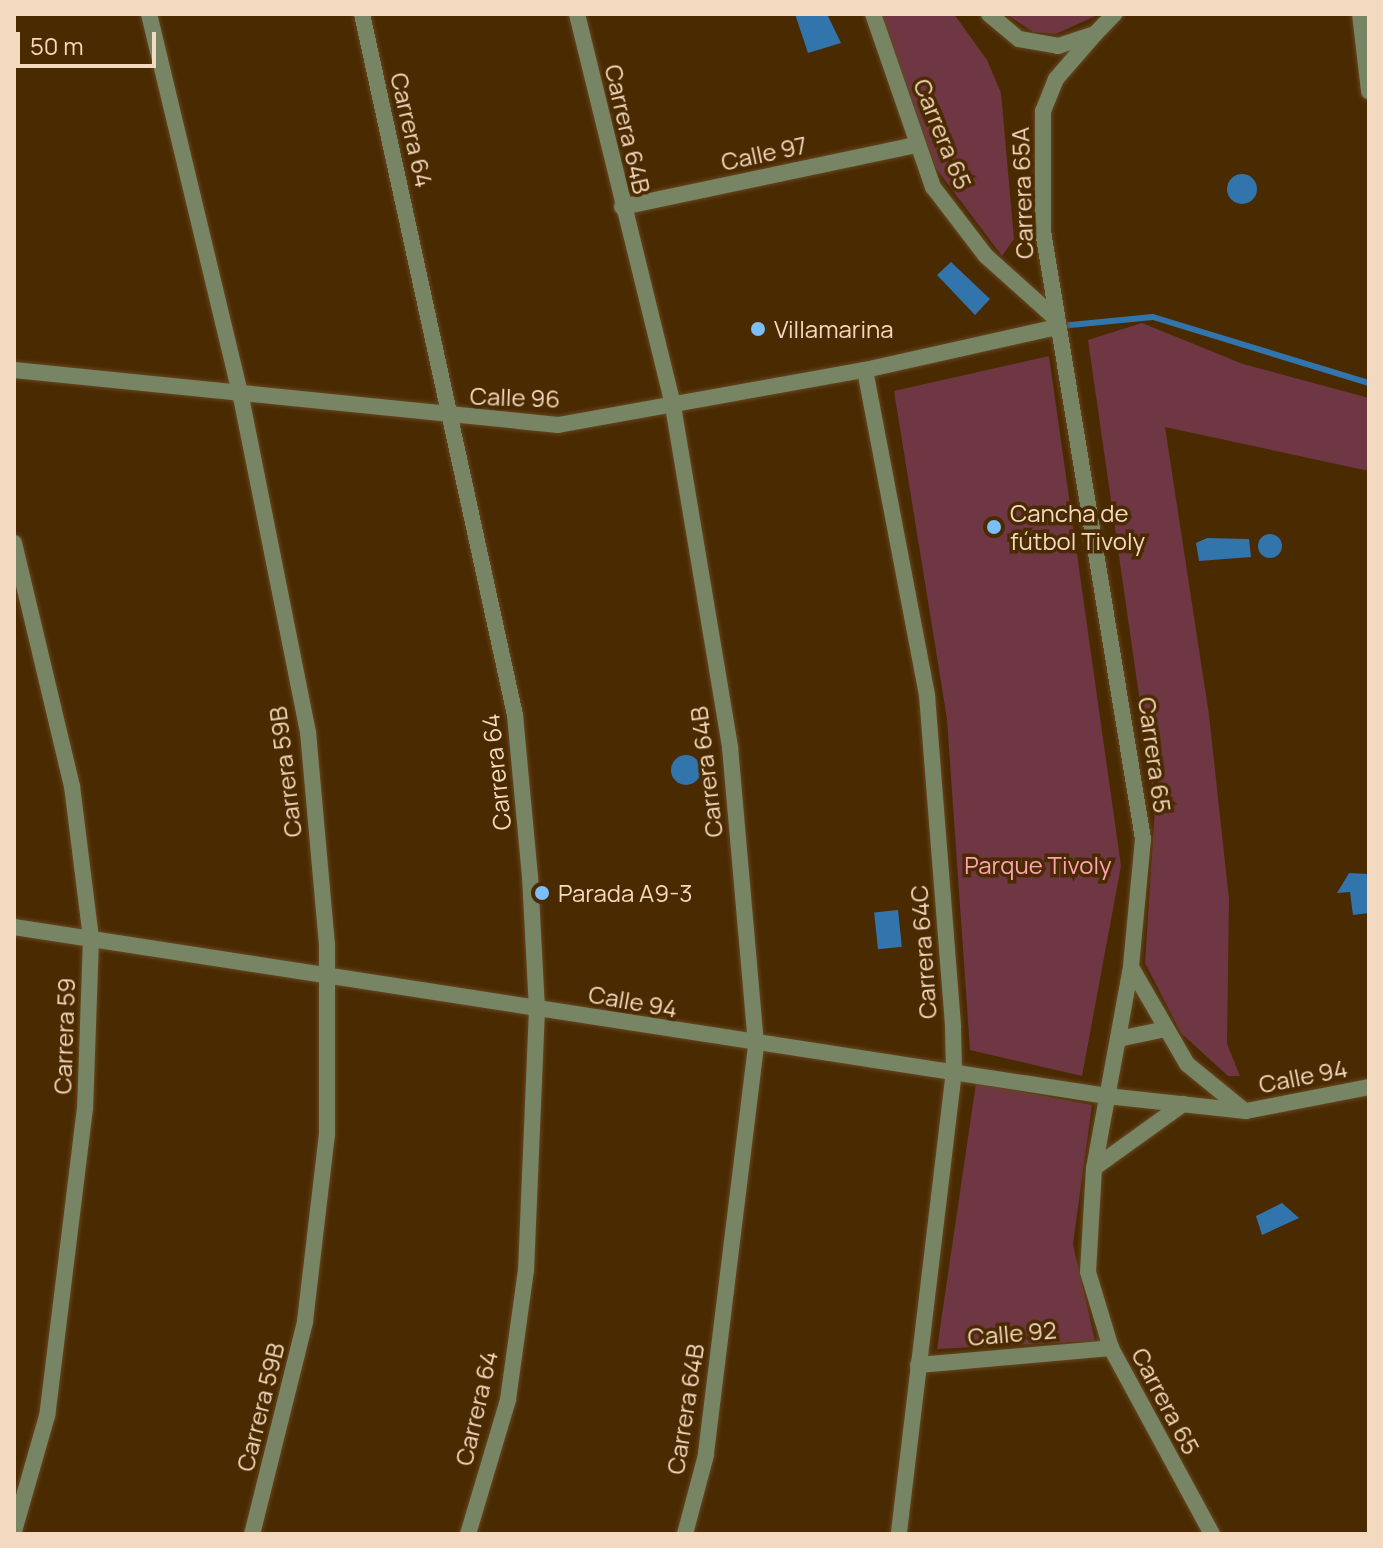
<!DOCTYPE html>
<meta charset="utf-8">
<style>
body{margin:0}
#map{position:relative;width:1383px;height:1548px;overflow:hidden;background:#4a2a00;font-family:Manrope,sans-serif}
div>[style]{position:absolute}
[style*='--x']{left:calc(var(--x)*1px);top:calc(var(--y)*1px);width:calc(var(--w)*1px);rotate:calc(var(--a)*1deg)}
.green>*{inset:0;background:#6f3744}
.water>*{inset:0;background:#3275ad;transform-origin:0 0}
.round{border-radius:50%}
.stream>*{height:6px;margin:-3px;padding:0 3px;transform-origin:3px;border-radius:3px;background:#3275ad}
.roads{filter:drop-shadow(0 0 2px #65461f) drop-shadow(0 0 2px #65461f)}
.minor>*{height:16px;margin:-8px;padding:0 8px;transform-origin:8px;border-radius:8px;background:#778565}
.tertiary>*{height:16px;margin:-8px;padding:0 8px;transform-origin:8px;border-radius:8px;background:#778565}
.dots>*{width:22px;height:22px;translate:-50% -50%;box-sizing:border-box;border:4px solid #4a2a00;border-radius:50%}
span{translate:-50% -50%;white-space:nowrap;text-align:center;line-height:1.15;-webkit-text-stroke:7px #4a2a00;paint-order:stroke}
.street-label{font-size:24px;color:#f3d9bf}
.poi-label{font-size:24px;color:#f3d9bf}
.left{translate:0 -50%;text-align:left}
.park-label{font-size:24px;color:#fea2b4}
.frame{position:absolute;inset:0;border:16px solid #f3d9bf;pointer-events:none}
.scale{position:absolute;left:16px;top:32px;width:140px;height:36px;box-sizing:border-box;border:4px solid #f3d9bf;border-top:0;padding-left:10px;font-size:24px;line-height:28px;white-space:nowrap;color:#f3d9bf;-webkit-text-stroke:6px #4a2a00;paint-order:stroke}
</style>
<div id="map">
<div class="green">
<div style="clip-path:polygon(881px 14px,954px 14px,987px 60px,1001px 93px,1014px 239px,1002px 256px,935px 167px)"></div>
<div style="clip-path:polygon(1006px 14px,1100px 14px,1056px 34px,1033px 32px)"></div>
<div style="clip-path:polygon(1142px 323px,1243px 364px,1369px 398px,1369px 471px,1165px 427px,1209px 715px,1229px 899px,1227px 1044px,1240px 1076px,1228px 1076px,1181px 1033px,1145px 963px,1155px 807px,1088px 340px)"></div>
<div style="clip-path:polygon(1049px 356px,1121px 866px,1082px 1076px,970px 1050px,947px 719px,894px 391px)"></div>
<div style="clip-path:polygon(976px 1083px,1092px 1105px,1073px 1244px,1095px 1341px,937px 1349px)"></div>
</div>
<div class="water">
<div style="clip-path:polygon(795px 14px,827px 14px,841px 43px,808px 53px)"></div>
<div class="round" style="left:1227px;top:174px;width:30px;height:30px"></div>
<div style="clip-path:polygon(951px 262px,990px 299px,975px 315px,937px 275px)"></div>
<div class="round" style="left:1258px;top:534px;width:24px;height:24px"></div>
<div style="clip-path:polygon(1207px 538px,1249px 539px,1251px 557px,1199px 561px,1196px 543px)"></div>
<div class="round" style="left:671px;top:755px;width:30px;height:30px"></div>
<div style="clip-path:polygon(1349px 873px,1369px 874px,1369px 913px,1353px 915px,1350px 892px,1337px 893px)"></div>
<div style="left:898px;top:910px;width:37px;height:24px;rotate:84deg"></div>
<div style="clip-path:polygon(1282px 1203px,1299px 1218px,1262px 1235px,1256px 1216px)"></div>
</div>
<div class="stream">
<div style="--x:1060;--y:326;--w:93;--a:-5.5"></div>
<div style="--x:1153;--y:317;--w:226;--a:17"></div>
</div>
<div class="roads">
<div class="minor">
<div style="--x:577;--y:14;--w:404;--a:76.2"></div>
<div style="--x:673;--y:406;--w:346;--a:80.5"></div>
<div style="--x:730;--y:747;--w:300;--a:85"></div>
<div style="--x:756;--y:1046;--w:412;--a:97"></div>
<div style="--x:706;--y:1455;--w:82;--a:104.9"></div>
<div style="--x:873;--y:14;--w:183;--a:70.9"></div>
<div style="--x:933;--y:187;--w:87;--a:52.5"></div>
<div style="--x:986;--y:256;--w:93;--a:41.9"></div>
<div style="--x:622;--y:207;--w:299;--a:-11.9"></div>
<div style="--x:14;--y:370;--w:547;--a:5.77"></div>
<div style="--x:558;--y:425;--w:312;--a:-10.2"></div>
<div style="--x:865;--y:370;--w:197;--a:-12.6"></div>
<div style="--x:865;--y:370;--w:331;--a:79.2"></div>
<div style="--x:927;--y:695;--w:334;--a:85.5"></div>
<div style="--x:953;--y:1028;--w:43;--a:88.7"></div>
<div style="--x:954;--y:1071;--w:466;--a:96.8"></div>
<div style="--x:14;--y:543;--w:250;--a:76.6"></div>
<div style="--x:72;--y:786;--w:154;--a:82.9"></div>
<div style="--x:91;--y:939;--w:169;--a:92"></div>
<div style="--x:85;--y:1108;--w:310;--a:97"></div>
<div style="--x:47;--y:1416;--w:120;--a:106"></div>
<div style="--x:918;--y:1365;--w:194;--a:-5"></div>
</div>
<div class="tertiary">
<div style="--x:149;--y:14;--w:394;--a:76.5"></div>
<div style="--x:241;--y:397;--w:342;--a:78.7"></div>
<div style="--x:308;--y:732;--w:214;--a:84.9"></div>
<div style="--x:327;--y:945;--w:189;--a:90"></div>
<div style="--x:327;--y:1134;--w:189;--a:96.7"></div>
<div style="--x:305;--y:1322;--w:219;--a:104"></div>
<div style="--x:362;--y:14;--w:718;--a:77.69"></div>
<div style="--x:515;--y:715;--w:162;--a:84.7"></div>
<div style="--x:530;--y:876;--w:133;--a:87"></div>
<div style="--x:537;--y:1009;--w:261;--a:92.4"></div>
<div style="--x:526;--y:1270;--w:131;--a:97.9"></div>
<div style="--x:508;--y:1400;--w:140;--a:106.6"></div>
<div style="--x:989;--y:14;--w:39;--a:40"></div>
<div style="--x:1019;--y:39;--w:40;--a:10"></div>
<div style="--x:1058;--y:46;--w:39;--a:-18"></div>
<div style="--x:1095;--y:34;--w:28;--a:-46"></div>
<div style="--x:1360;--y:14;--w:78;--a:83.3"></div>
<div style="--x:1095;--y:34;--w:60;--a:130.9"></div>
<div style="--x:1056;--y:79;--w:35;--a:112"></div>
<div style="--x:1043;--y:111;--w:120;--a:90"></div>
<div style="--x:1043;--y:231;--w:616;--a:80.66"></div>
<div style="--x:1143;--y:839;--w:129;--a:95.4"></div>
<div style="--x:1131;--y:967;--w:204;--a:100.4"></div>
<div style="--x:1094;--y:1168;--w:104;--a:93.3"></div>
<div style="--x:1088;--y:1272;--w:79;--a:73.2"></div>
<div style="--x:1111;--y:1348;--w:212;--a:61.5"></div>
<div style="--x:14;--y:927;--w:1106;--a:8.79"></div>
<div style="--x:1107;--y:1096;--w:140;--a:6.2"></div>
<div style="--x:1246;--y:1111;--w:125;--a:-11"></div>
<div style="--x:1131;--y:967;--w:112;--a:60"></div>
<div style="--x:1187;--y:1064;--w:70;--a:39.2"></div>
<div style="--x:1118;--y:1039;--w:49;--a:-11.8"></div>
<div style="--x:1094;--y:1168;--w:110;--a:-35.7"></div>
</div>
</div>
<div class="dots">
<div style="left:758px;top:329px;background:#7cbef9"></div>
<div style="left:994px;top:527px;background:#7cbef9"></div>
<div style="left:542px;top:893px;background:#7cbef9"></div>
</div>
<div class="street-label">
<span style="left:628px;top:129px;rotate:77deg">Carrera 64B</span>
<span style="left:412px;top:130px;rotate:77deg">Carrera 64</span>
<span style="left:943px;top:134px;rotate:68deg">Carrera 65</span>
<span style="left:764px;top:153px;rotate:-12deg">Calle 97</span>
<span style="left:1022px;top:193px;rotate:-92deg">Carrera 65A</span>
<span style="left:515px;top:397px;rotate:2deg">Calle 96</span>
<span style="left:1155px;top:755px;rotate:82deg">Carrera 65</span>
<span style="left:285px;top:772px;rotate:-97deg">Carrera 59B</span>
<span style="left:496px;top:772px;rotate:-96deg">Carrera 64</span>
<span style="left:706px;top:772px;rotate:-97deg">Carrera 64B</span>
<span style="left:923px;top:952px;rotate:-94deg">Carrera 64C</span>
<span style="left:633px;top:1001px;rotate:10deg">Calle 94</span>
<span style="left:64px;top:1036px;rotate:-88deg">Carrera 59</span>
<span style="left:1303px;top:1076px;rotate:-11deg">Calle 94</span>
<span style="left:1012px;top:1333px;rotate:-5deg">Calle 92</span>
<span style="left:1166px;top:1401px;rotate:62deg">Carrera 65</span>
<span style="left:260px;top:1407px;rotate:-76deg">Carrera 59B</span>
<span style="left:476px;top:1408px;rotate:-77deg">Carrera 64</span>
<span style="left:685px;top:1409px;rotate:-81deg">Carrera 64B</span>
</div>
<div class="poi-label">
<span class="left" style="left:774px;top:329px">Villamarina</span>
<span class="left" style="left:1010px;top:527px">Cancha de<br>fútbol Tivoly</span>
<span class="left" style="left:558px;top:893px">Parada A9-3</span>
</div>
<div class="park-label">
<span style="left:1038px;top:865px">Parque Tivoly</span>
</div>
<div class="frame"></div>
<div class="scale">50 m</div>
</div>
